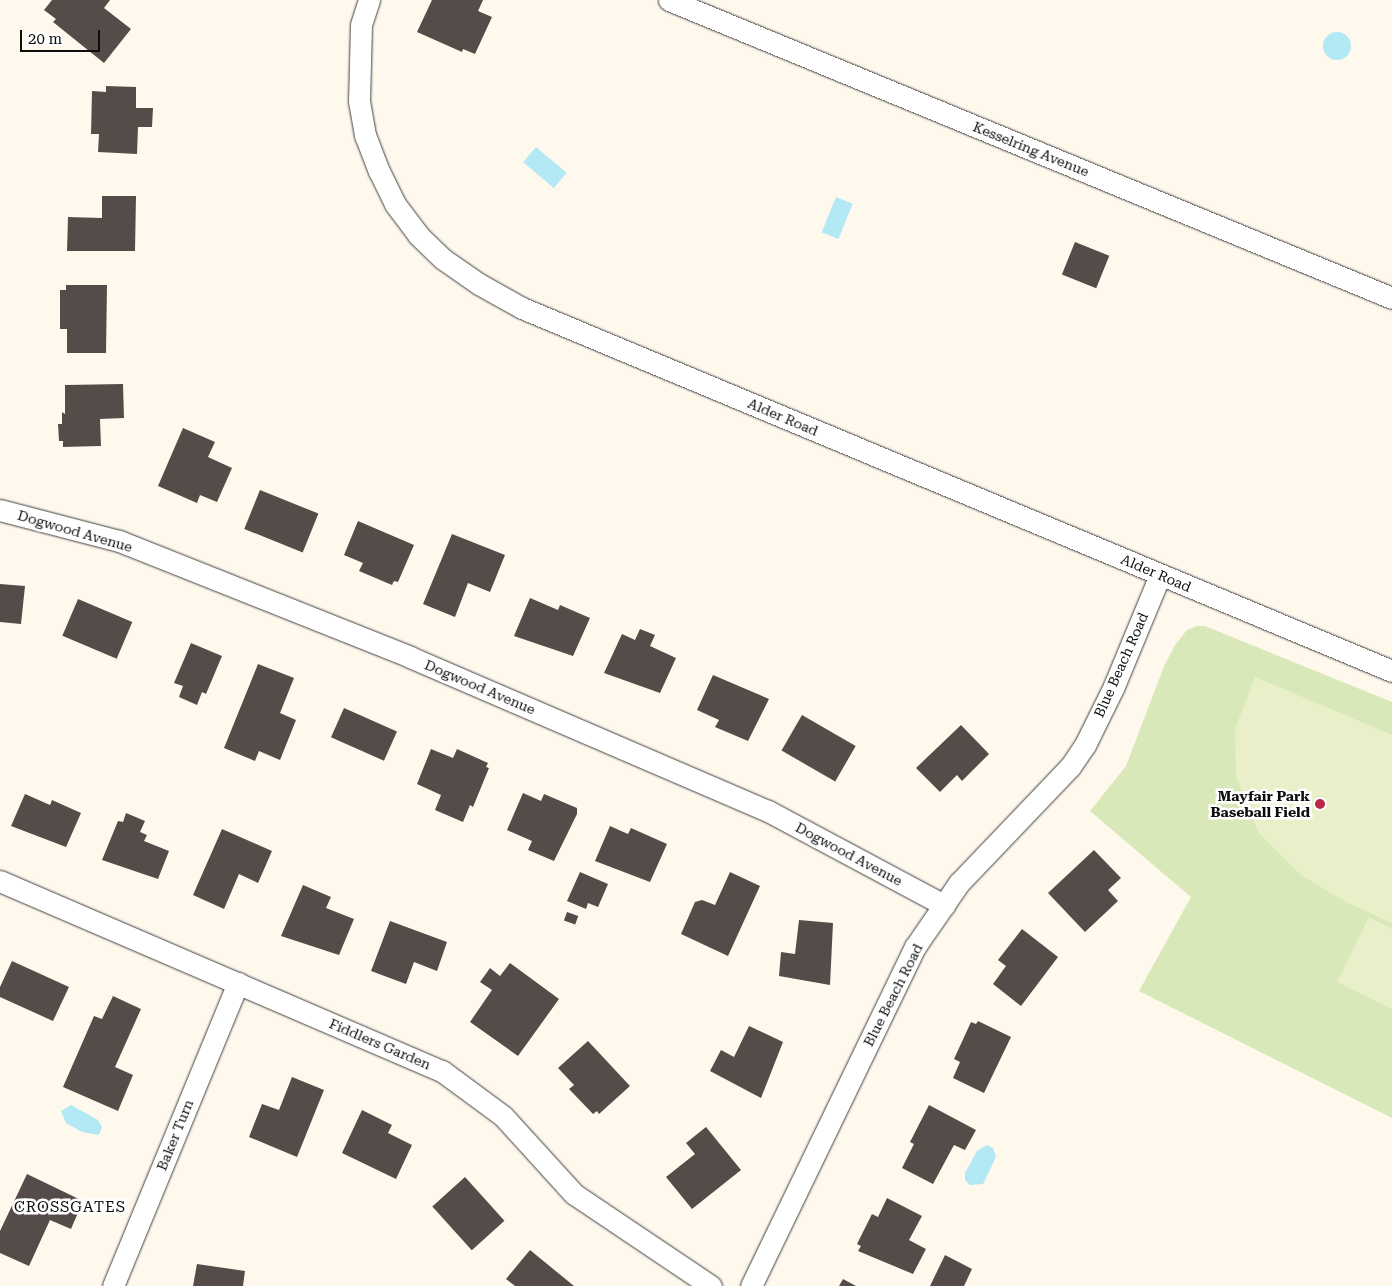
<!DOCTYPE html>
<style>
body{margin:0}
#map{position:relative;width:1392px;height:1286px;overflow:hidden;background:#fff8ed;font-family:"Roboto Serif",serif}
div>[style]{position:absolute}
[style*='--x']{left:calc(var(--x)*1px);top:calc(var(--y)*1px);width:calc(var(--w)*1px);rotate:calc(var(--a)*1deg)}
.green>*{inset:0;background:#d9e8b8}
.pitch>*{inset:0;background:#e9efc9}
.water>*{inset:0;background:#b3e8f5;transform-origin:0 0}
.round{border-radius:50%}
.building>*{inset:0;background:#554c49;transform-origin:0 0}
.roads{filter:drop-shadow(0 0 1px #404040) drop-shadow(0 0 1px #404040)}
.street>*{height:21px;margin:-10.5px;padding:0 10.5px;transform-origin:10.5px;border-radius:10.5px;background:#fff}
.dots>*{width:14px;height:14px;translate:-50% -50%;box-sizing:border-box;border:2px solid #fff;border-radius:50%}
span{translate:-50% -50%;white-space:nowrap;text-align:center;line-height:1.15;-webkit-text-stroke:5px #fff;paint-order:stroke}
.street-label{font-size:14px;color:#0d0d0d}
.poi-label{font-size:14px;color:#0d0d0d;font-weight:700}
.right{translate:-100% -50%;text-align:right}
.neighbourhood-label{font-size:15px;color:#0d0d0d;letter-spacing:1px}
.scale{position:absolute;left:20px;top:30px;width:80px;height:22px;box-sizing:border-box;border:2px solid #0d0d0d;border-top:0;padding-left:6px;font-size:15px;line-height:18px;white-space:nowrap;color:#0d0d0d;-webkit-text-stroke:4px #fff;paint-order:stroke}
</style>
<div id="map">
<div class="green">
<div style="clip-path:polygon(1197px 626px,1205px 626px,1392px 702px,1392px 1118px,1139px 991px,1191px 897px,1090px 811px,1126px 766px,1165px 664px,1175px 645px,1187px 630px)"></div>
</div>
<div class="pitch">
<div style="clip-path:polygon(1255px 677px,1392px 735px,1392px 923px,1348px 903px,1301px 875px,1259px 833px,1236px 776px,1235px 729px)"></div>
<div style="clip-path:polygon(1369px 917px,1392px 929px,1392px 1009px,1337px 982px)"></div>
</div>
<div class="water">
<div class="round" style="left:1323px;top:32px;width:28px;height:28px"></div>
<div style="left:536px;top:147px;width:40px;height:20px;rotate:40deg"></div>
<div style="left:836px;top:197px;width:18px;height:38px;rotate:22deg"></div>
<div style="clip-path:polygon(71px 1105px,98px 1120px,102px 1127px,99px 1135px,82px 1132px,66px 1123px,61px 1111px)"></div>
<div style="clip-path:polygon(987px 1145px,993px 1148px,996px 1157px,983px 1184px,970px 1185px,965px 1180px,965px 1173px,977px 1151px)"></div>
</div>
<div class="building">
<div style="clip-path:polygon(52px 0,110px 0,104px 8px,131px 29px,104px 63px,53px 22px,56px 19px,44px 10px)"></div>
<div style="clip-path:polygon(432px 0,483px 0,478px 11px,492px 17px,475px 54px,463px 49px,462px 52px,417px 32px)"></div>
<div style="clip-path:polygon(106px 86px,136px 87px,136px 108px,153px 108px,152px 127px,138px 127px,137px 154px,98px 152px,99px 134px,91px 134px,92px 91px,106px 92px)"></div>
<div style="clip-path:polygon(102px 196px,136px 196px,135px 251px,67px 251px,68px 217px,102px 218px)"></div>
<div style="left:1075px;top:242px;width:37px;height:35px;rotate:22deg"></div>
<div style="clip-path:polygon(66px 285px,107px 285px,106px 353px,67px 353px,67px 329px,60px 329px,60px 290px,66px 290px)"></div>
<div style="clip-path:polygon(123px 384px,124px 418px,100px 419px,101px 446px,63px 447px,63px 441px,59px 441px,58px 424px,62px 424px,62px 412px,65px 414px,65px 385px)"></div>
<div style="clip-path:polygon(183px 428px,215px 442px,208px 457px,232px 468px,217px 502px,200px 495px,197px 503px,158px 486px)"></div>
<div style="left:260px;top:490px;width:63px;height:42px;rotate:22deg"></div>
<div style="clip-path:polygon(358px 521px,414px 545px,398px 582px,394px 581px,392px 585px,359px 571px,363px 563px,344px 555px)"></div>
<div style="clip-path:polygon(452px 534px,505px 555px,490px 592px,468px 583px,455px 617px,423px 604px)"></div>
<div style="clip-path:polygon(0 584px,25px 586px,21px 624px,0 622px)"></div>
<div style="clip-path:polygon(530px 598px,558px 610px,560px 605px,590px 618px,573px 656px,514px 636px)"></div>
<div style="left:78px;top:599px;width:59px;height:40px;rotate:23deg"></div>
<div style="clip-path:polygon(640px 629px,655px 635px,650px 646px,676px 658px,660px 693px,604px 673px,622px 634px,635px 640px)"></div>
<div style="clip-path:polygon(191px 643px,222px 656px,206px 694px,202px 692px,197px 705px,179px 697px,183px 686px,174px 683px)"></div>
<div style="clip-path:polygon(258px 664px,294px 678px,280px 713px,296px 720px,280px 760px,259px 751px,255px 761px,224px 748px)"></div>
<div style="clip-path:polygon(713px 675px,769px 699px,748px 741px,715px 727px,719px 720px,697px 710px)"></div>
<div style="left:344px;top:708px;width:58px;height:32px;rotate:24deg"></div>
<div style="left:802px;top:715px;width:62px;height:41px;rotate:30deg"></div>
<div style="clip-path:polygon(961px 725px,989px 754px,962px 781px,957px 775px,940px 792px,916px 768px)"></div>
<div style="clip-path:polygon(431px 749px,453px 758px,457px 749px,488px 763px,486px 767px,489px 768px,473px 807px,470px 805px,463px 822px,435px 810px,441px 795px,417px 784px)"></div>
<div style="clip-path:polygon(523px 793px,541px 801px,544px 794px,577px 808px,577px 814px,554px 861px,528px 850px,532px 841px,507px 830px)"></div>
<div style="clip-path:polygon(25px 794px,50px 805px,52px 800px,81px 813px,66px 847px,11px 826px)"></div>
<div style="clip-path:polygon(126px 813px,145px 821px,140px 832px,147px 835px,144px 841px,169px 851px,158px 879px,102px 860px,118px 821px,123px 822px)"></div>
<div style="clip-path:polygon(610px 826px,628px 834px,631px 828px,667px 844px,650px 882px,595px 861px)"></div>
<div style="clip-path:polygon(222px 829px,272px 851px,258px 883px,239px 874px,224px 909px,193px 895px)"></div>
<div style="clip-path:polygon(1094px 850px,1121px 878px,1108px 890px,1118px 901px,1085px 932px,1048px 893px)"></div>
<div style="clip-path:polygon(580px 872px,608px 884px,598px 907px,588px 903px,586px 909px,567px 901px)"></div>
<div style="clip-path:polygon(730px 872px,760px 886px,728px 956px,681px 934px,695px 902px,702px 900px,715px 905px)"></div>
<div style="clip-path:polygon(303px 885px,331px 897px,326px 908px,354px 919px,339px 955px,281px 936px)"></div>
<div style="left:567px;top:912px;width:12px;height:9px;rotate:20deg"></div>
<div style="clip-path:polygon(799px 920px,833px 923px,830px 985px,779px 976px,781px 952px,795px 954px)"></div>
<div style="clip-path:polygon(390px 921px,447px 942px,437px 971px,414px 962px,406px 984px,371px 971px)"></div>
<div style="clip-path:polygon(1022px 929px,1058px 957px,1021px 1006px,993px 984px,1006px 966px,998px 960px)"></div>
<div style="clip-path:polygon(12px 961px,69px 987px,53px 1021px,0 997px,0 987px)"></div>
<div style="clip-path:polygon(510px 963px,559px 999px,518px 1056px,470px 1022px,492px 990px,480px 982px,490px 968px,500px 976px)"></div>
<div style="clip-path:polygon(113px 996px,141px 1009px,115px 1067px,133px 1075px,118px 1111px,63px 1087px,94px 1016px,102px 1019px)"></div>
<div style="clip-path:polygon(978px 1021px,1011px 1037px,984px 1093px,953px 1078px,960px 1062px,954px 1059px,971px 1022px,976px 1024px)"></div>
<div style="clip-path:polygon(749px 1026px,783px 1042px,761px 1098px,710px 1071px,721px 1050px,734px 1057px)"></div>
<div style="clip-path:polygon(588px 1041px,630px 1086px,599px 1114px,597px 1111px,593px 1114px,569px 1089px,574px 1085px,558px 1068px)"></div>
<div style="clip-path:polygon(292px 1077px,324px 1090px,297px 1157px,249px 1137px,262px 1104px,279px 1110px)"></div>
<div style="clip-path:polygon(929px 1105px,976px 1130px,965px 1150px,954px 1145px,933px 1184px,902px 1168px,914px 1144px,910px 1142px)"></div>
<div style="clip-path:polygon(362px 1110px,392px 1125px,388px 1133px,412px 1145px,396px 1179px,342px 1153px)"></div>
<div style="clip-path:polygon(706px 1127px,741px 1170px,692px 1209px,666px 1177px,695px 1154px,686px 1143px)"></div>
<div style="clip-path:polygon(27px 1174px,83px 1201px,71px 1229px,50px 1220px,29px 1266px,0 1253px,0 1231px)"></div>
<div style="left:465px;top:1177px;width:59px;height:44px;rotate:48deg"></div>
<div style="clip-path:polygon(887px 1198px,922px 1216px,909px 1240px,926px 1249px,913px 1274px,858px 1251px,861px 1246px,857px 1244px,872px 1214px,878px 1217px)"></div>
<div style="clip-path:polygon(530px 1250px,574px 1286px,515px 1286px,506px 1279px)"></div>
<div style="clip-path:polygon(945px 1255px,972px 1269px,964px 1286px,930px 1286px)"></div>
<div style="clip-path:polygon(197px 1264px,245px 1271px,243px 1286px,193px 1286px)"></div>
<div style="clip-path:polygon(843px 1279px,856px 1286px,839px 1286px)"></div>
</div>
<div class="roads">
<div class="street">
<div style="--x:369;--y:0;--w:26;--a:108"></div>
<div style="--x:361;--y:25;--w:76;--a:91.5"></div>
<div style="--x:359;--y:101;--w:35;--a:80"></div>
<div style="--x:365;--y:135;--w:39;--a:69"></div>
<div style="--x:379;--y:171;--w:37;--a:64"></div>
<div style="--x:395;--y:204;--w:39;--a:53"></div>
<div style="--x:418;--y:235;--w:35;--a:44"></div>
<div style="--x:443;--y:259;--w:44;--a:34.8"></div>
<div style="--x:479;--y:284;--w:49;--a:29.2"></div>
<div style="--x:522;--y:308;--w:943;--a:22.65"></div>
<div style="--x:669;--y:0;--w:782;--a:22.4"></div>
<div style="--x:0;--y:510;--w:123;--a:14.6"></div>
<div style="--x:119;--y:541;--w:313;--a:21.7"></div>
<div style="--x:410;--y:657;--w:390;--a:23.3"></div>
<div style="--x:768;--y:811;--w:200;--a:28.1"></div>
<div style="--x:0;--y:881;--w:481;--a:23.3"></div>
<div style="--x:442;--y:1071;--w:76;--a:36.4"></div>
<div style="--x:503;--y:1116;--w:105;--a:47.7"></div>
<div style="--x:574;--y:1194;--w:165;--a:33.9"></div>
<div style="--x:113;--y:1286;--w:328;--a:-67.6"></div>
<div style="--x:751;--y:1286;--w:377;--a:-64.2"></div>
<div style="--x:915;--y:947;--w:78;--a:-55.5"></div>
<div style="--x:959;--y:883;--w:161;--a:-46.3"></div>
<div style="--x:1070;--y:767;--w:27;--a:-56"></div>
<div style="--x:1085;--y:745;--w:66;--a:-63.8"></div>
<div style="--x:1114;--y:686;--w:120;--a:-67.5"></div>
</div>
</div>
<div class="dots">
<div style="left:1320px;top:804px;background:#ba2849"></div>
</div>
<div class="street-label">
<span style="left:1031px;top:149px;rotate:22deg">Kesselring Avenue</span>
<span style="left:783px;top:417px;rotate:23deg">Alder Road</span>
<span style="left:75px;top:531px;rotate:16deg">Dogwood Avenue</span>
<span style="left:1156px;top:573px;rotate:23deg">Alder Road</span>
<span style="left:1121px;top:665px;rotate:-66deg">Blue Beach Road</span>
<span style="left:480px;top:687px;rotate:23deg">Dogwood Avenue</span>
<span style="left:849px;top:854px;rotate:28deg">Dogwood Avenue</span>
<span style="left:893px;top:995px;rotate:-63deg">Blue Beach Road</span>
<span style="left:380px;top:1044px;rotate:23deg">Fiddlers Garden</span>
<span style="left:175px;top:1135px;rotate:-68deg">Baker Turn</span>
</div>
<div class="poi-label">
<span class="right" style="left:1310px;top:804px">Mayfair Park<br>Baseball Field</span>
</div>
<div class="neighbourhood-label">
<span style="left:70px;top:1208px">CROSSGATES</span>
</div>
<div class="scale">20 m</div>
</div>
